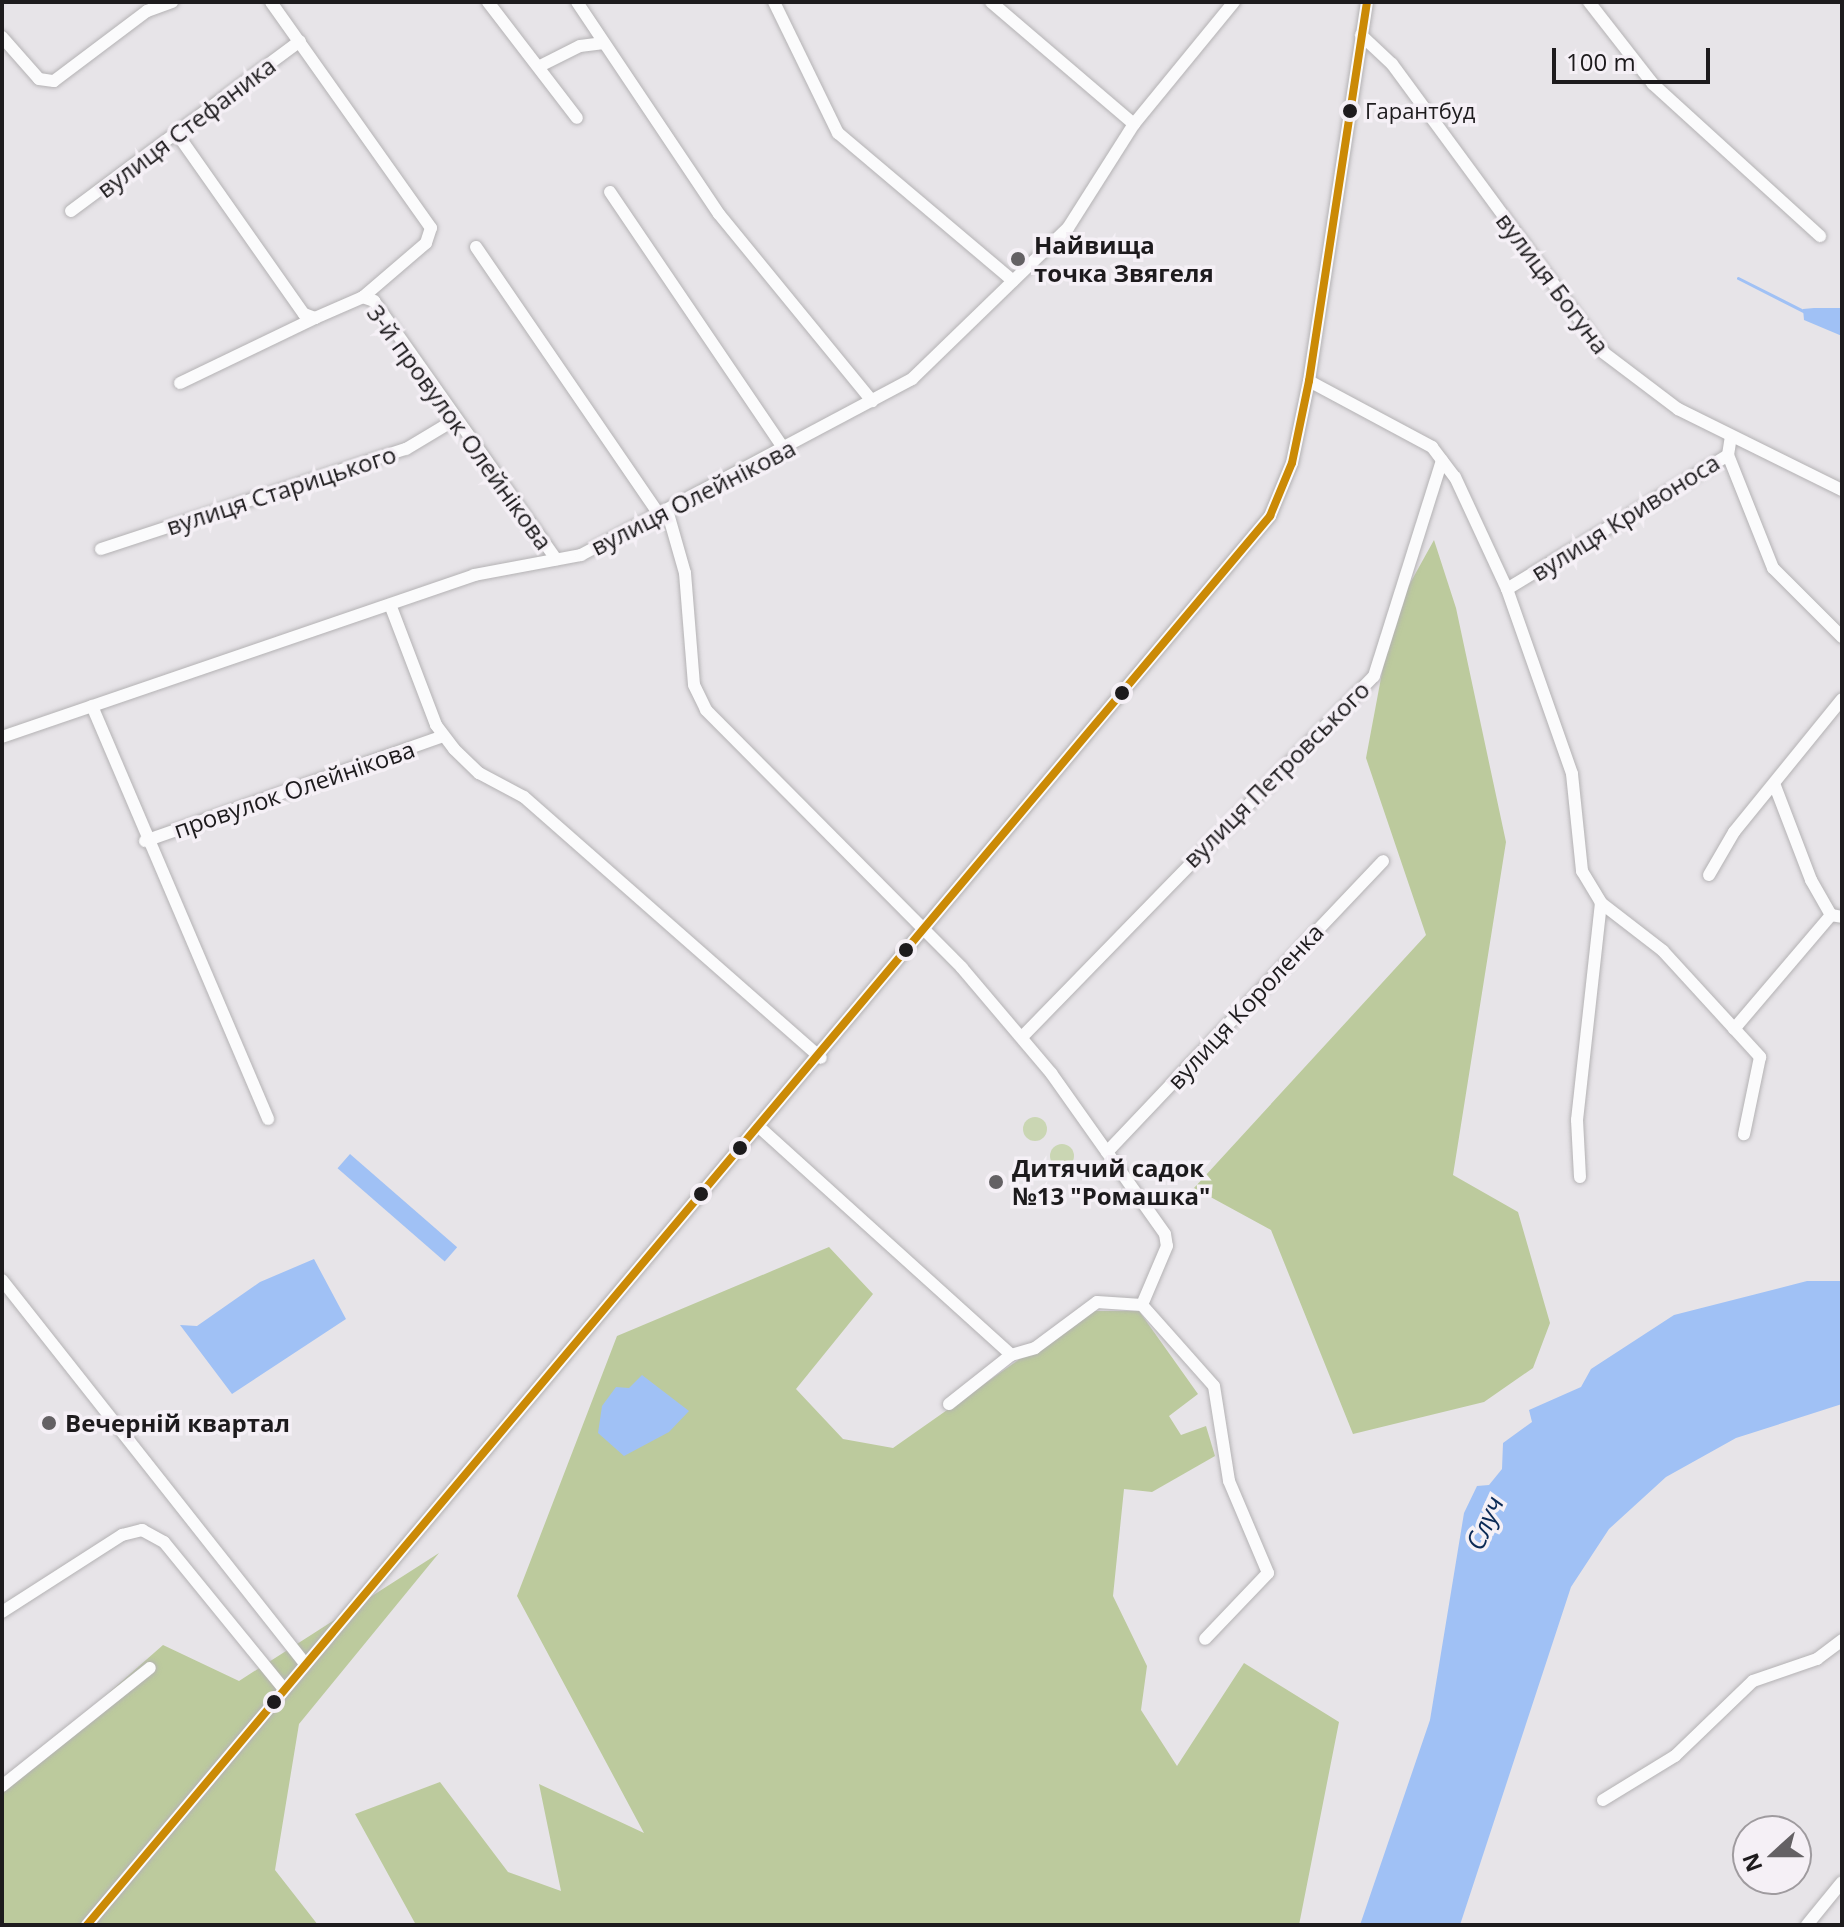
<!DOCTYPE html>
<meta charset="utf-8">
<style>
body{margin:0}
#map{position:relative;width:1844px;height:1927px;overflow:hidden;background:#e7e4e8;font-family:"Open Sans",sans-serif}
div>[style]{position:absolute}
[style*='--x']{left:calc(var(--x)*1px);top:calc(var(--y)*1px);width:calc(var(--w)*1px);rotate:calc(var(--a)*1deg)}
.green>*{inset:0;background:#cad6b3}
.round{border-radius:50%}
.forest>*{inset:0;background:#bcca9d}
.water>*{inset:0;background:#a0c1f5;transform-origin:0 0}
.stream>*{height:3px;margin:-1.5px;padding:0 1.5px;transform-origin:1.5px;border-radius:1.5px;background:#a0c1f5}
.roads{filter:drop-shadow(0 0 2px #b4b2b4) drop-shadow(0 0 2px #b4b2b4)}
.minor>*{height:12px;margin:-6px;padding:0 6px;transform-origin:6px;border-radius:6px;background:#fbfbfc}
.bus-1>*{height:8px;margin:-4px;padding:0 4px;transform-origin:4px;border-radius:4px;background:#cb8a06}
.dots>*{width:22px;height:22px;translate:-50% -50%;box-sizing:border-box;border:4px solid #f5f0f6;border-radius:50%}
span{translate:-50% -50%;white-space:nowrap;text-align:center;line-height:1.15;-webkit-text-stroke:7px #f5f0f6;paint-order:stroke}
.bus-label{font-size:22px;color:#1d1b1d}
.left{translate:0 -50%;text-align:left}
.street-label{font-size:24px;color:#1d1b1d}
.poi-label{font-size:24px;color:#1d1b1d;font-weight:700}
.water-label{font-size:26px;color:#0a2955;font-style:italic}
.frame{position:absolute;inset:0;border:4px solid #1d1b1d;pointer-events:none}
.north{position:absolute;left:1732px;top:1815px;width:80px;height:80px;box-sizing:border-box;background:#f5f0f6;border:2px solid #9f9b9f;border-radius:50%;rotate:249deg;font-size:22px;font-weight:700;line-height:32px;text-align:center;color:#1d1b1d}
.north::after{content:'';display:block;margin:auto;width:28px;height:36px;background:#646164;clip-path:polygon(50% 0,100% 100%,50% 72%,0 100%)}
.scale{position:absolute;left:1552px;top:48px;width:158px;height:36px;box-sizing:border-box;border:4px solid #1d1b1d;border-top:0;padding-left:10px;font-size:24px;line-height:28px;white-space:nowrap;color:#1d1b1d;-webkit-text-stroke:6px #f5f0f6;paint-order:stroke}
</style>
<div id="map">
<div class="green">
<div class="round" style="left:1023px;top:1117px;width:24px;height:24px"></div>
<div class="round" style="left:1050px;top:1144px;width:24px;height:24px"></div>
</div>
<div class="forest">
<div style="clip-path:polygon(1434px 540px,1456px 608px,1506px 842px,1453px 1175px,1518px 1212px,1550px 1323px,1533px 1368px,1484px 1402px,1353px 1434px,1271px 1230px,1194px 1188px,1426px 935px,1366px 758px,1393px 614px)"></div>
<div style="clip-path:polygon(829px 1247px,873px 1294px,796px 1389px,843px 1439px,893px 1448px,1088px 1311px,1139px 1311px,1198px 1394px,1169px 1416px,1181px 1435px,1206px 1426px,1215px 1456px,1152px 1492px,1124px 1489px,1113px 1596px,1147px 1666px,1141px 1710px,1177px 1766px,1244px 1663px,1339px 1722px,1299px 1925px,416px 1925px,355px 1814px,440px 1782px,508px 1872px,561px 1891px,539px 1784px,644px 1833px,517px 1596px,617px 1336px)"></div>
<div style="clip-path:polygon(439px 1553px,299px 1724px,275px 1870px,318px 1925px,2px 1925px,2px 1787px,163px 1645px,239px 1681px)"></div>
</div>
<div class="water">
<div style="clip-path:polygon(1814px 308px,1842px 308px,1842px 336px,1804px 320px,1803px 309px)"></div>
<div style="left:350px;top:1154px;width:142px;height:19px;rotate:41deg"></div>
<div style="clip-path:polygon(314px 1259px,346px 1319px,232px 1394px,180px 1325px,197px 1326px,260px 1282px)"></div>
<div style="clip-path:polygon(1807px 1281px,1842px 1281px,1842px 1404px,1736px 1438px,1666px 1477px,1609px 1529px,1571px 1587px,1460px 1925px,1360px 1925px,1430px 1720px,1464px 1513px,1477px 1486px,1489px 1485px,1502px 1469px,1503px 1443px,1532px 1422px,1529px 1410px,1581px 1387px,1591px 1369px,1674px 1315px)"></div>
<div style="clip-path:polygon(642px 1375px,689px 1411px,669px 1432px,624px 1456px,598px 1433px,602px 1406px,616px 1387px,629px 1388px)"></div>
</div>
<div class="stream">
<div style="--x:1738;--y:278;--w:75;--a:26.9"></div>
</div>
<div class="roads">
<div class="minor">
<div style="--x:488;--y:2;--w:146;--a:52.5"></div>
<div style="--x:577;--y:2;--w:255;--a:56.2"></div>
<div style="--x:719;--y:214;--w:242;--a:50.7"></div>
<div style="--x:774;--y:2;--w:146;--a:64"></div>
<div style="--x:838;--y:133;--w:229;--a:40.2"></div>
<div style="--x:991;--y:2;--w:188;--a:40.5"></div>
<div style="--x:1589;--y:2;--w:104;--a:52"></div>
<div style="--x:1653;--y:84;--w:226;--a:42.3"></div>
<div style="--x:1361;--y:35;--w:42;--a:43.1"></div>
<div style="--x:1392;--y:64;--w:358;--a:53.7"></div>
<div style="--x:1604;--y:353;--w:93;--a:37.1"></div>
<div style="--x:1678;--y:409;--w:183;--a:26.3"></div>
<div style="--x:2;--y:37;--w:56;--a:48.6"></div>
<div style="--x:39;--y:79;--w:15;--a:8"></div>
<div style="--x:54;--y:81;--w:116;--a:-37"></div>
<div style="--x:147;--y:11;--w:27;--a:-20"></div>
<div style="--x:542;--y:65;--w:42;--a:-26.6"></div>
<div style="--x:580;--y:46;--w:24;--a:-7"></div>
<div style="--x:178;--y:135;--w:219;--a:54.9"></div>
<div style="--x:304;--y:314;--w:12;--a:20"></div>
<div style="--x:315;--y:318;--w:52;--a:-23.6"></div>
<div style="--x:363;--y:297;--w:83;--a:-40.6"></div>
<div style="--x:426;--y:243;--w:16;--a:-72"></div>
<div style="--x:431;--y:228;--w:277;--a:-125.3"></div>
<div style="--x:610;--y:192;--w:312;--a:55.9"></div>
<div style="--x:71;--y:211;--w:285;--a:-36.6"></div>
<div style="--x:476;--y:247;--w:324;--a:55.6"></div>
<div style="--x:363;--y:297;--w:12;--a:20"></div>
<div style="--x:374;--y:301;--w:316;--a:54.8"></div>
<div style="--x:1309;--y:381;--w:140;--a:28.2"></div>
<div style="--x:1432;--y:447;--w:38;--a:53"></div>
<div style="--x:1455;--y:477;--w:123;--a:65.1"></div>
<div style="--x:1507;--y:589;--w:196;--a:70.6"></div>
<div style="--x:1572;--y:774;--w:98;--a:84.1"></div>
<div style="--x:1582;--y:871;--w:37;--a:59"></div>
<div style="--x:1601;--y:903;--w:78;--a:37.7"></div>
<div style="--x:1663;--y:951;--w:144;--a:47.5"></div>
<div style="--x:1760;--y:1057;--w:79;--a:101.7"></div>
<div style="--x:180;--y:383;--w:150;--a:-25.7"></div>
<div style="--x:1728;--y:455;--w:122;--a:68.3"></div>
<div style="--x:1773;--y:568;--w:98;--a:45"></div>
<div style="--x:667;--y:510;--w:66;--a:74.1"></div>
<div style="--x:685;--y:573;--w:112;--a:85.4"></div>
<div style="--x:694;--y:685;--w:28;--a:64"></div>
<div style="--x:706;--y:710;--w:363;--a:45.2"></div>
<div style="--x:962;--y:968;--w:138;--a:49.7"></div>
<div style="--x:1051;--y:1073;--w:197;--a:54.7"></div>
<div style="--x:1165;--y:1234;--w:12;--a:81"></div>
<div style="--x:1167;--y:1246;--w:64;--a:113"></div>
<div style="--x:1142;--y:1305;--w:108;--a:48.4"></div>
<div style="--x:1214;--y:1386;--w:96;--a:81"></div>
<div style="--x:1229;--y:1481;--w:100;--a:67"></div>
<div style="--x:1268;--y:1573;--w:91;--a:133.7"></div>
<div style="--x:101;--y:549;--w:321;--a:-18.2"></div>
<div style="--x:406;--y:449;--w:58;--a:-31"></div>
<div style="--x:1507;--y:589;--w:258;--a:-31.2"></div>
<div style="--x:1728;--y:455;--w:19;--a:-81"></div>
<div style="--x:391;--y:607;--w:126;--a:69.1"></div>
<div style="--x:436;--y:725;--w:30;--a:53"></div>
<div style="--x:454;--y:749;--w:35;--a:44"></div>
<div style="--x:479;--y:773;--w:51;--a:28.1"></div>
<div style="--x:524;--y:797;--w:395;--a:41.3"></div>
<div style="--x:92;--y:706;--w:449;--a:66.9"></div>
<div style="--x:2;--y:737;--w:499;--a:-18.9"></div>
<div style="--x:474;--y:575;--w:109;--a:-10.6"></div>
<div style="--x:581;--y:555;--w:375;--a:-28"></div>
<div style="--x:912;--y:379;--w:217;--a:-44.1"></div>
<div style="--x:1068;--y:228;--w:123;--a:-57.6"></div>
<div style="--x:1134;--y:124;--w:158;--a:-50.7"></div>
<div style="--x:1775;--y:786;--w:101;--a:69"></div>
<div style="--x:1811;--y:880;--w:40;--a:60.3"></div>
<div style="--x:1831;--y:915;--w:11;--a:10"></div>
<div style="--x:145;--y:841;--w:316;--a:-19.4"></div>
<div style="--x:1709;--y:875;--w:50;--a:-59.8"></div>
<div style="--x:1734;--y:832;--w:171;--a:-50.9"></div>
<div style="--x:1734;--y:1029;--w:150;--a:-49.6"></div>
<div style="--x:1022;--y:1037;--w:504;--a:-45.72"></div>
<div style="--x:1374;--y:676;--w:226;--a:-72.5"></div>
<div style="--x:758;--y:1126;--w:341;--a:42.1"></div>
<div style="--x:1011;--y:1355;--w:79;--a:141.7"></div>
<div style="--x:1107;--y:1152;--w:401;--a:-46.5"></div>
<div style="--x:1580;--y:1177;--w:57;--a:-93"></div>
<div style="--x:1577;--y:1120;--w:218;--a:-83.7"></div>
<div style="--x:2;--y:1280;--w:488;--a:51.7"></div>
<div style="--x:1011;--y:1355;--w:25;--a:-16"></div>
<div style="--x:1035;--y:1348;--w:77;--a:-36.6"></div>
<div style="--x:1097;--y:1302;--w:45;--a:3.8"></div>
<div style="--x:2;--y:1612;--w:143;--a:-32.7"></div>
<div style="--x:122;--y:1535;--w:21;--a:-14"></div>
<div style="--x:142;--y:1530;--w:25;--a:29"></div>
<div style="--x:164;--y:1542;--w:188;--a:50.8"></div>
<div style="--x:2;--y:1786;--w:189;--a:-38.6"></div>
<div style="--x:1603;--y:1800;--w:84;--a:-31.4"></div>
<div style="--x:1675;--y:1756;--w:108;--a:-43.9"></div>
<div style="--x:1753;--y:1681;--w:68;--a:-19"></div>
<div style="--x:1817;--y:1659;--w:31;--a:-37"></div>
<div style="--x:87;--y:1925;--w:1840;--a:-49.98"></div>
<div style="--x:1270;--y:516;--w:57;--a:-67.5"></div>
<div style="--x:1292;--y:463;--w:84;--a:-78.3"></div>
<div style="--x:1309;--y:381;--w:383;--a:-81.3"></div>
<div style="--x:1807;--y:1925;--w:55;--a:-50.9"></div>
</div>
</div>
<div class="bus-1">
<div style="--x:87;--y:1925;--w:1840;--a:-49.98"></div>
<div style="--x:1270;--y:516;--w:57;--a:-67.5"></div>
<div style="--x:1292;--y:463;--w:84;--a:-78.3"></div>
<div style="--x:1309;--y:381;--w:383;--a:-81.3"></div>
</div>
<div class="dots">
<div style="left:1350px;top:111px;background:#1d1b1d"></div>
<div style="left:1018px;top:259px;background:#646164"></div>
<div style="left:1122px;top:693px;background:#1d1b1d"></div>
<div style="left:906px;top:950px;background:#1d1b1d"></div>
<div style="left:740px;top:1148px;background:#1d1b1d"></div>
<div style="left:996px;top:1182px;background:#646164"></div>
<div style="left:701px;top:1194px;background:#1d1b1d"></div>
<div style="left:49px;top:1423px;background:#646164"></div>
<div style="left:274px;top:1702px;background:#1d1b1d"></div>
</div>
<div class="bus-label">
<span class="left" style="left:1365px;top:111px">Гарантбуд</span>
</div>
<div class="street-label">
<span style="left:186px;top:127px;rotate:-37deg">вулиця Стефаника</span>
<span style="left:1553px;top:283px;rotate:53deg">вулиця Богуна</span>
<span style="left:460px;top:427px;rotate:54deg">3-й провулок Олейнікова</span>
<span style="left:281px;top:490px;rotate:-18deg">вулиця Старицького</span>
<span style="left:693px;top:497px;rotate:-27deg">вулиця Олейнікова</span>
<span style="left:1625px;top:517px;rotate:-32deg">вулиця Кривоноса</span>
<span style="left:1276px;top:774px;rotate:-45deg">вулиця Петровського</span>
<span style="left:294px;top:789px;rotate:-19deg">провулок Олейнікова</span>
<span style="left:1245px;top:1006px;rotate:-47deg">вулиця Короленка</span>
</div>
<div class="poi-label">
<span class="left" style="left:1034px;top:259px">Найвища<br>точка Звягеля</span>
<span class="left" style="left:1012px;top:1182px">Дитячий садок<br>№13 "Ромашка"</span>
<span class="left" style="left:65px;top:1423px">Вечерній квартал</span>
</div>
<div class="water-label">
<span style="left:1485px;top:1523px;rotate:-66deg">Случ</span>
</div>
<div class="frame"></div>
<div class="north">N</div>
<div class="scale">100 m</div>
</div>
